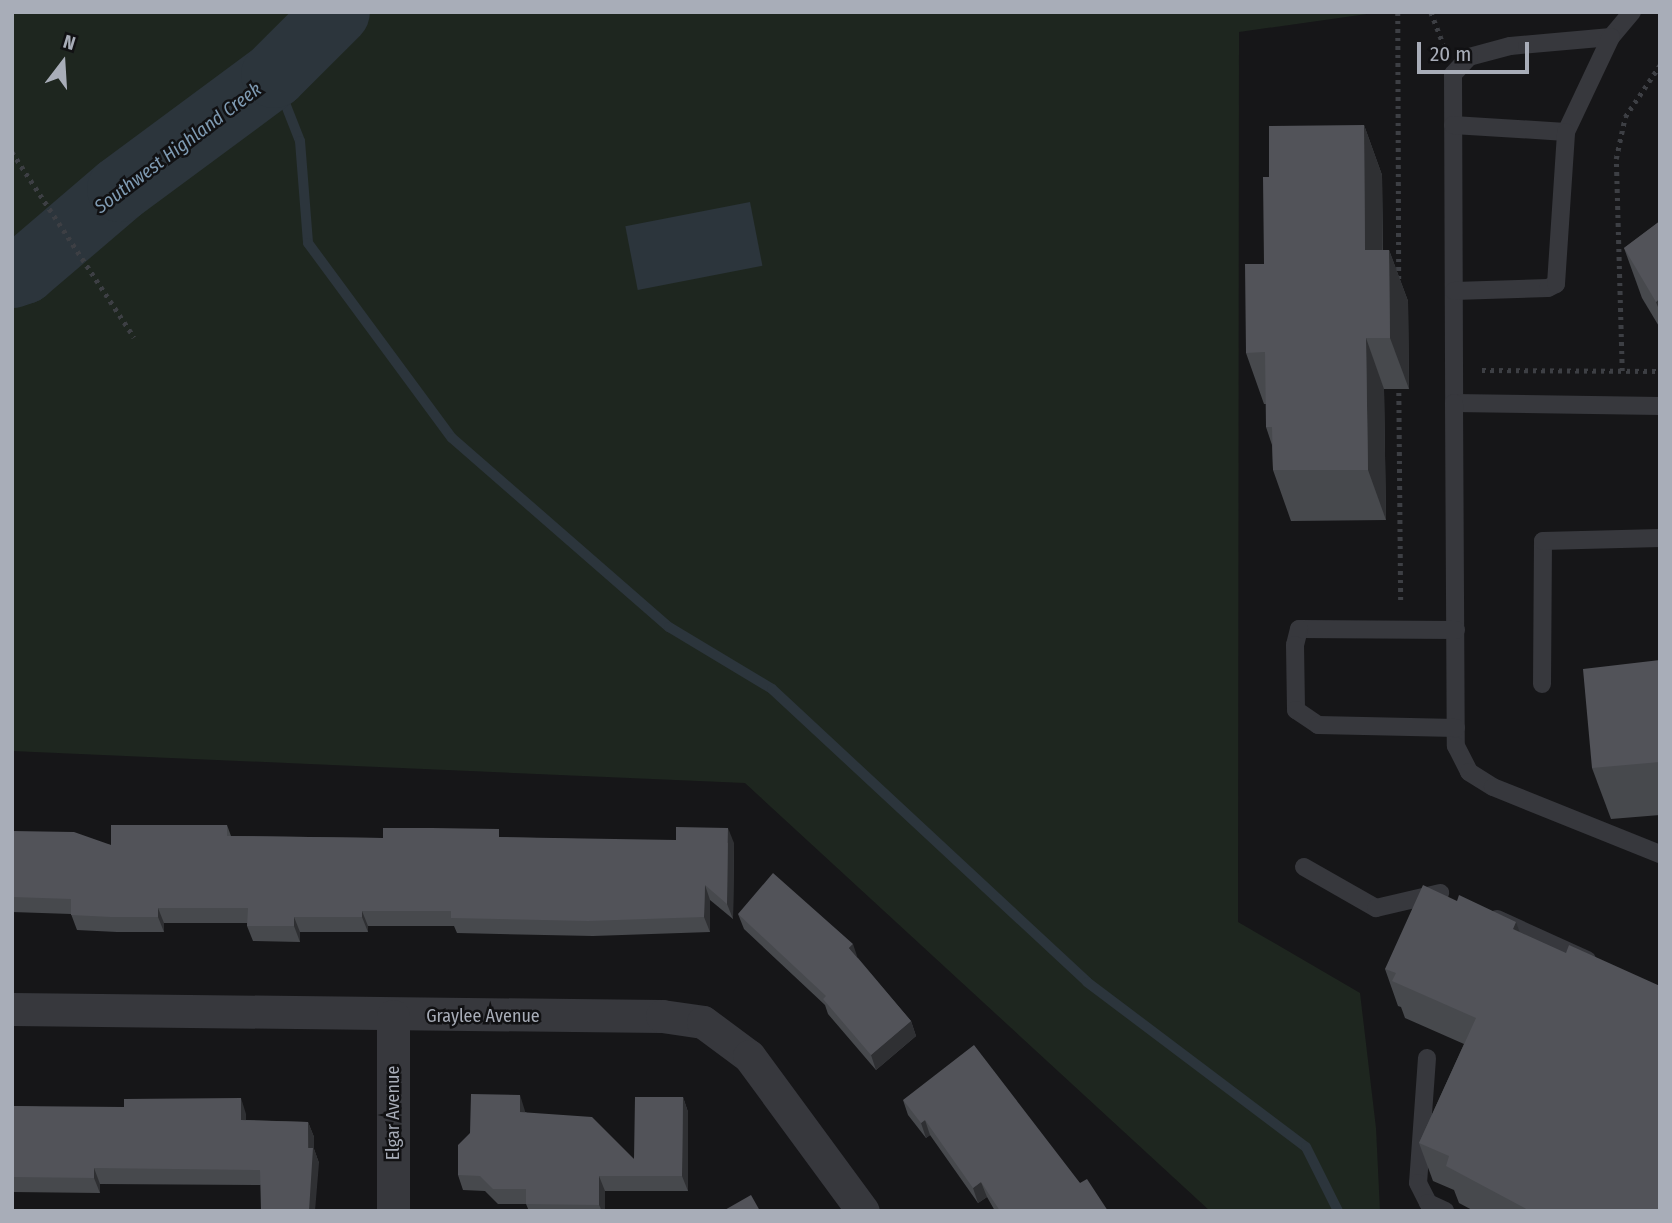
<!DOCTYPE html>
<style>
body{margin:0}
#map{position:relative;width:1672px;height:1223px;overflow:hidden;background:#161618;font-family:"Fira Sans Condensed",sans-serif}
div>[style]{position:absolute}
[style*='--x']{left:calc(var(--x)*1px);top:calc(var(--y)*1px);width:calc(var(--w)*1px);rotate:calc(var(--a)*1deg)}
.green>*{inset:0;background:#1e261f}
.water>*{inset:0;background:#2c353c;transform-origin:0 0}
.stream>*{height:10px;margin:-5px;padding:0 5px;transform-origin:5px;border-radius:5px;background:#2c353c}
.river>*{height:66px;margin:-33px;padding:0 33px;transform-origin:33px;border-radius:33px;background:#2c353c}
.path>*{height:4.5px;margin-top:-2.25px;transform-origin:0;background:repeating-linear-gradient(90deg,#3d3f44 0 3.5px,transparent 0 8.5px)}
.service>*{height:18px;margin:-9px;padding:0 9px;transform-origin:9px;border-radius:9px;background:#37383d}
.minor>*{height:33px;margin:-16.5px;padding:0 16.5px;transform-origin:16.5px;border-radius:16.5px;background:#37383d}
.wall>*{inset:0;background:#47494d}
.shaded-wall>*{inset:0;background:#2f3033}
.building>*{inset:0;background:#525359}
span{translate:-50% -50%;white-space:nowrap;text-align:center;line-height:1.15;-webkit-text-stroke:5px #111113;paint-order:stroke}
.street-label{font-size:18px;color:#a8adb8}
.water-label{font-size:19px;color:#7f9bb3;font-style:italic}
.frame{position:absolute;inset:0;border:14px solid #a8adb8;pointer-events:none}
.north{position:absolute;left:28px;top:28px;width:70px;height:70px;-webkit-text-stroke:5px #111113;paint-order:stroke;rotate:17deg;font-size:19px;font-weight:700;line-height:28px;text-align:center;color:#a8adb8}
.north::after{content:'';display:block;margin:auto;width:24px;height:32px;background:#a8adb8;clip-path:polygon(50% 0,100% 100%,50% 72%,0 100%)}
.scale{position:absolute;left:1417px;top:42px;width:112px;height:32px;box-sizing:border-box;border:4px solid #a8adb8;border-top:0;padding-left:9px;font-size:21px;line-height:24px;white-space:nowrap;color:#a8adb8;-webkit-text-stroke:5px #111113;paint-order:stroke}
</style>
<div id="map">
<div class="green">
<div style="clip-path:polygon(12px 12px,1381px 12px,1239px 32px,1238px 922px,1360px 993px,1376px 1128px,1380px 1211px,1210px 1211px,745px 783px,12px 751px)"></div>
</div>
<div class="water">
<div style="left:750px;top:202px;width:65px;height:127px;rotate:79deg"></div>
</div>
<div class="stream">
<div style="--x:274;--y:75;--w:71;--a:68.5"></div>
<div style="--x:300;--y:141;--w:102;--a:85.5"></div>
<div style="--x:308;--y:243;--w:242;--a:53.6"></div>
<div style="--x:452;--y:438;--w:288;--a:41.1"></div>
<div style="--x:669;--y:627;--w:120;--a:31"></div>
<div style="--x:772;--y:689;--w:430;--a:42.9"></div>
<div style="--x:1087;--y:982;--w:274;--a:37"></div>
<div style="--x:1306;--y:1147;--w:72;--a:63.4"></div>
</div>
<div class="river">
<div style="--x:12;--y:275;--w:13;--a:-18"></div>
<div style="--x:24;--y:271;--w:126;--a:-40.5"></div>
<div style="--x:120;--y:189;--w:192;--a:-36.5"></div>
<div style="--x:274;--y:75;--w:89;--a:-45"></div>
</div>
<div class="path">
<div style="--x:1144;--y:12;--w:98;--a:0"></div>
<div style="--x:1398;--y:12;--w:269;--a:89.8"></div>
<div style="--x:1431;--y:12;--w:34;--a:69"></div>
<div style="--x:12;--y:152;--w:222;--a:56.6"></div>
<div style="--x:1482;--y:370;--w:178;--a:0.3"></div>
<div style="--x:1622;--y:371;--w:212;--a:-91.6"></div>
<div style="--x:1616;--y:159;--w:43;--a:-77.9"></div>
<div style="--x:1625;--y:117;--w:63;--a:-56.1"></div>
<div style="--x:1399;--y:384;--w:219;--a:89.5"></div>
</div>
<div class="service">
<div style="--x:1632;--y:12;--w:33;--a:130"></div>
<div style="--x:1611;--y:37;--w:101;--a:174.9"></div>
<div style="--x:1510;--y:46;--w:42;--a:165"></div>
<div style="--x:1469;--y:57;--w:23;--a:133"></div>
<div style="--x:1453;--y:74;--w:329;--a:89.8"></div>
<div style="--x:1454;--y:403;--w:206;--a:0.8"></div>
<div style="--x:1453;--y:125;--w:113;--a:3.5"></div>
<div style="--x:1566;--y:132;--w:105;--a:-64.7"></div>
<div style="--x:1454;--y:291;--w:94;--a:-1.8"></div>
<div style="--x:1548;--y:288;--w:9;--a:-27"></div>
<div style="--x:1556;--y:284;--w:152;--a:-86.2"></div>
<div style="--x:1454;--y:403;--w:343;--a:89.7"></div>
<div style="--x:1456;--y:746;--w:29;--a:63"></div>
<div style="--x:1469;--y:772;--w:28;--a:32"></div>
<div style="--x:1493;--y:787;--w:180;--a:21.9"></div>
<div style="--x:1456;--y:630;--w:157;--a:-179.6"></div>
<div style="--x:1299;--y:629;--w:16;--a:104"></div>
<div style="--x:1295;--y:645;--w:65;--a:89.1"></div>
<div style="--x:1296;--y:710;--w:27;--a:34"></div>
<div style="--x:1318;--y:725;--w:138;--a:1.2"></div>
<div style="--x:1542;--y:684;--w:143;--a:-89.6"></div>
<div style="--x:1543;--y:541;--w:117;--a:-1.5"></div>
<div style="--x:1304;--y:867;--w:83;--a:29.7"></div>
<div style="--x:1376;--y:908;--w:66;--a:-13.2"></div>
<div style="--x:1497;--y:919;--w:99;--a:24.5"></div>
<div style="--x:1427;--y:1058;--w:125;--a:94.1"></div>
<div style="--x:1418;--y:1183;--w:22;--a:63"></div>
<div style="--x:1428;--y:1203;--w:19;--a:25"></div>
</div>
<div class="minor">
<div style="--x:12;--y:1009;--w:650;--a:0.62"></div>
<div style="--x:662;--y:1016;--w:41;--a:8.3"></div>
<div style="--x:703;--y:1022;--w:57;--a:36.5"></div>
<div style="--x:749;--y:1056;--w:192;--a:53.7"></div>
<div style="--x:393;--y:1016;--w:195;--a:90"></div>
</div>
<div class="wall">
<div style="clip-path:polygon(1364px 125px,1382px 175px,1383px 250px,1389px 250px,1408px 301px,1409px 389px,1384px 389px,1386px 520px,1291px 521px,1273px 470px,1272px 445px,1266px 427px,1266px 404px,1264px 404px,1246px 353px,1264px 264px,1269px 177px)"></div>
<div style="clip-path:polygon(1660px 221px,1660px 328px,1642px 298px,1624px 248px)"></div>
<div style="clip-path:polygon(1660px 660px,1660px 815px,1611px 819px,1592px 768px)"></div>
<div style="clip-path:polygon(227px 825px,231px 836px,383px 838px,502px 837px,734px 843px,733px 919px,710px 900px,710px 932px,593px 936px,457px 933px,454px 926px,368px 926px,368px 932px,300px 932px,300px 942px,253px 941px,247px 926px,247px 923px,164px 923px,164px 932px,117px 932px,77px 930px,71px 914px,12px 912px,12px 831px,111px 845px)"></div>
<div style="clip-path:polygon(738px 914px,858px 958px,911px 1021px,916px 1036px,876px 1070px,828px 1014px,825px 1005px,744px 929px)"></div>
<div style="clip-path:polygon(1519px 931px,1660px 1211px,1474px 1211px,1459px 1203px,1454px 1190px,1433px 1181px,1419px 1143px,1464px 1044px,1405px 1018px,1401px 1007px,1398px 1006px,1385px 969px)"></div>
<div style="clip-path:polygon(683px 1097px,688px 1112px,688px 1191px,605px 1191px,605px 1211px,529px 1211px,526px 1204px,498px 1204px,485px 1191px,463px 1190px,458px 1175px,525px 1111px,525px 1112px,634px 1159px)"></div>
<div style="clip-path:polygon(903px 1100px,1080px 1183px,1108px 1211px,995px 1211px,987px 1197px,978px 1203px,930px 1135px,926px 1138px,908px 1115px)"></div>
<div style="clip-path:polygon(12px 1106px,246px 1114px,246px 1120px,308px 1122px,314px 1137px,314px 1149px,319px 1163px,260px 1185px,100px 1184px,100px 1193px,12px 1192px)"></div>
</div>
<div class="shaded-wall">
<div style="clip-path:polygon(1364px 125px,1382px 175px,1383px 301px,1365px 250px)"></div>
<div style="clip-path:polygon(1389px 250px,1408px 301px,1409px 389px,1390px 338px)"></div>
<div style="clip-path:polygon(1659px 299px,1660px 300px,1660px 312px,1656px 302px)"></div>
<div style="clip-path:polygon(1366px 338px,1384px 389px,1386px 520px,1368px 470px)"></div>
<div style="clip-path:polygon(728px 828px,734px 843px,733px 919px,727px 904px)"></div>
<div style="clip-path:polygon(705px 885px,710px 900px,710px 932px,704px 917px)"></div>
<div style="clip-path:polygon(158px 908px,164px 923px,164px 932px,158px 917px)"></div>
<div style="clip-path:polygon(362px 911px,368px 926px,368px 932px,362px 917px)"></div>
<div style="clip-path:polygon(294px 917px,300px 932px,300px 942px,294px 926px)"></div>
<div style="clip-path:polygon(1516px 922px,1530px 960px,1513px 929px)"></div>
<div style="clip-path:polygon(853px 944px,858px 959px,849px 948px)"></div>
<div style="clip-path:polygon(911px 1021px,916px 1036px,876px 1070px,871px 1055px)"></div>
<div style="clip-path:polygon(520px 1095px,525px 1111px,525px 1127px,520px 1112px)"></div>
<div style="clip-path:polygon(683px 1097px,688px 1112px,688px 1191px,682px 1176px)"></div>
<div style="clip-path:polygon(241px 1098px,246px 1114px,246px 1135px,241px 1120px)"></div>
<div style="clip-path:polygon(925px 1120px,930px 1135px,926px 1138px,921px 1123px)"></div>
<div style="clip-path:polygon(308px 1122px,314px 1137px,314px 1149px,319px 1163px,315px 1211px,309px 1211px)"></div>
<div style="clip-path:polygon(94px 1168px,100px 1184px,100px 1193px,94px 1178px)"></div>
<div style="clip-path:polygon(599px 1176px,605px 1191px,605px 1211px,602px 1211px,599px 1205px)"></div>
<div style="clip-path:polygon(981px 1182px,987px 1197px,978px 1203px,973px 1188px)"></div>
</div>
<div class="building">
<div style="clip-path:polygon(1364px 125px,1365px 250px,1389px 250px,1390px 338px,1366px 338px,1368px 470px,1273px 470px,1272px 427px,1266px 427px,1265px 352px,1246px 353px,1245px 264px,1264px 264px,1263px 177px,1269px 177px,1269px 126px)"></div>
<div style="clip-path:polygon(1660px 221px,1660px 300px,1659px 299px,1656px 302px,1624px 248px)"></div>
<div style="clip-path:polygon(1660px 660px,1660px 762px,1592px 768px,1583px 669px)"></div>
<div style="clip-path:polygon(111px 825px,227px 825px,227px 836px,383px 838px,383px 828px,432px 828px,499px 829px,499px 837px,676px 840px,676px 827px,728px 828px,727px 904px,705px 885px,704px 917px,588px 921px,451px 918px,451px 911px,362px 911px,362px 917px,294px 917px,294px 926px,247px 926px,248px 908px,158px 908px,158px 917px,111px 917px,71px 915px,71px 899px,12px 897px,12px 831px,74px 832px,111px 845px)"></div>
<div style="clip-path:polygon(773px 873px,853px 944px,849px 948px,911px 1021px,871px 1055px,823px 999px,826px 996px,738px 914px)"></div>
<div style="clip-path:polygon(1423px 885px,1457px 901px,1459px 895px,1516px 922px,1513px 929px,1566px 953px,1569px 945px,1660px 986px,1660px 1211px,1530px 1211px,1446px 1166px,1449px 1156px,1419px 1143px,1476px 1018px,1392px 981px,1396px 973px,1385px 969px)"></div>
<div style="clip-path:polygon(974px 1045px,1080px 1183px,1087px 1179px,1108px 1211px,1000px 1211px,981px 1182px,973px 1188px,925px 1120px,921px 1123px,903px 1100px)"></div>
<div style="clip-path:polygon(471px 1094px,520px 1095px,520px 1112px,592px 1117px,634px 1159px,635px 1097px,683px 1097px,682px 1176px,599px 1176px,599px 1205px,526px 1204px,526px 1189px,493px 1189px,480px 1176px,458px 1175px,458px 1145px,470px 1133px)"></div>
<div style="clip-path:polygon(241px 1098px,241px 1120px,308px 1122px,308px 1148px,313px 1148px,309px 1211px,261px 1211px,260px 1170px,94px 1168px,94px 1178px,12px 1177px,12px 1106px,124px 1107px,124px 1099px)"></div>
<div style="clip-path:polygon(751px 1195px,760px 1211px,723px 1211px)"></div>
</div>
<div class="street-label">
<span style="left:483px;top:1016px">Graylee Avenue</span>
<span style="left:393px;top:1113px;rotate:-90deg">Elgar Avenue</span>
</div>
<div class="water-label">
<span style="left:178px;top:148px;rotate:-37deg">Southwest Highland Creek</span>
</div>
<div class="frame"></div>
<div class="north">N</div>
<div class="scale">20 m</div>
</div>
